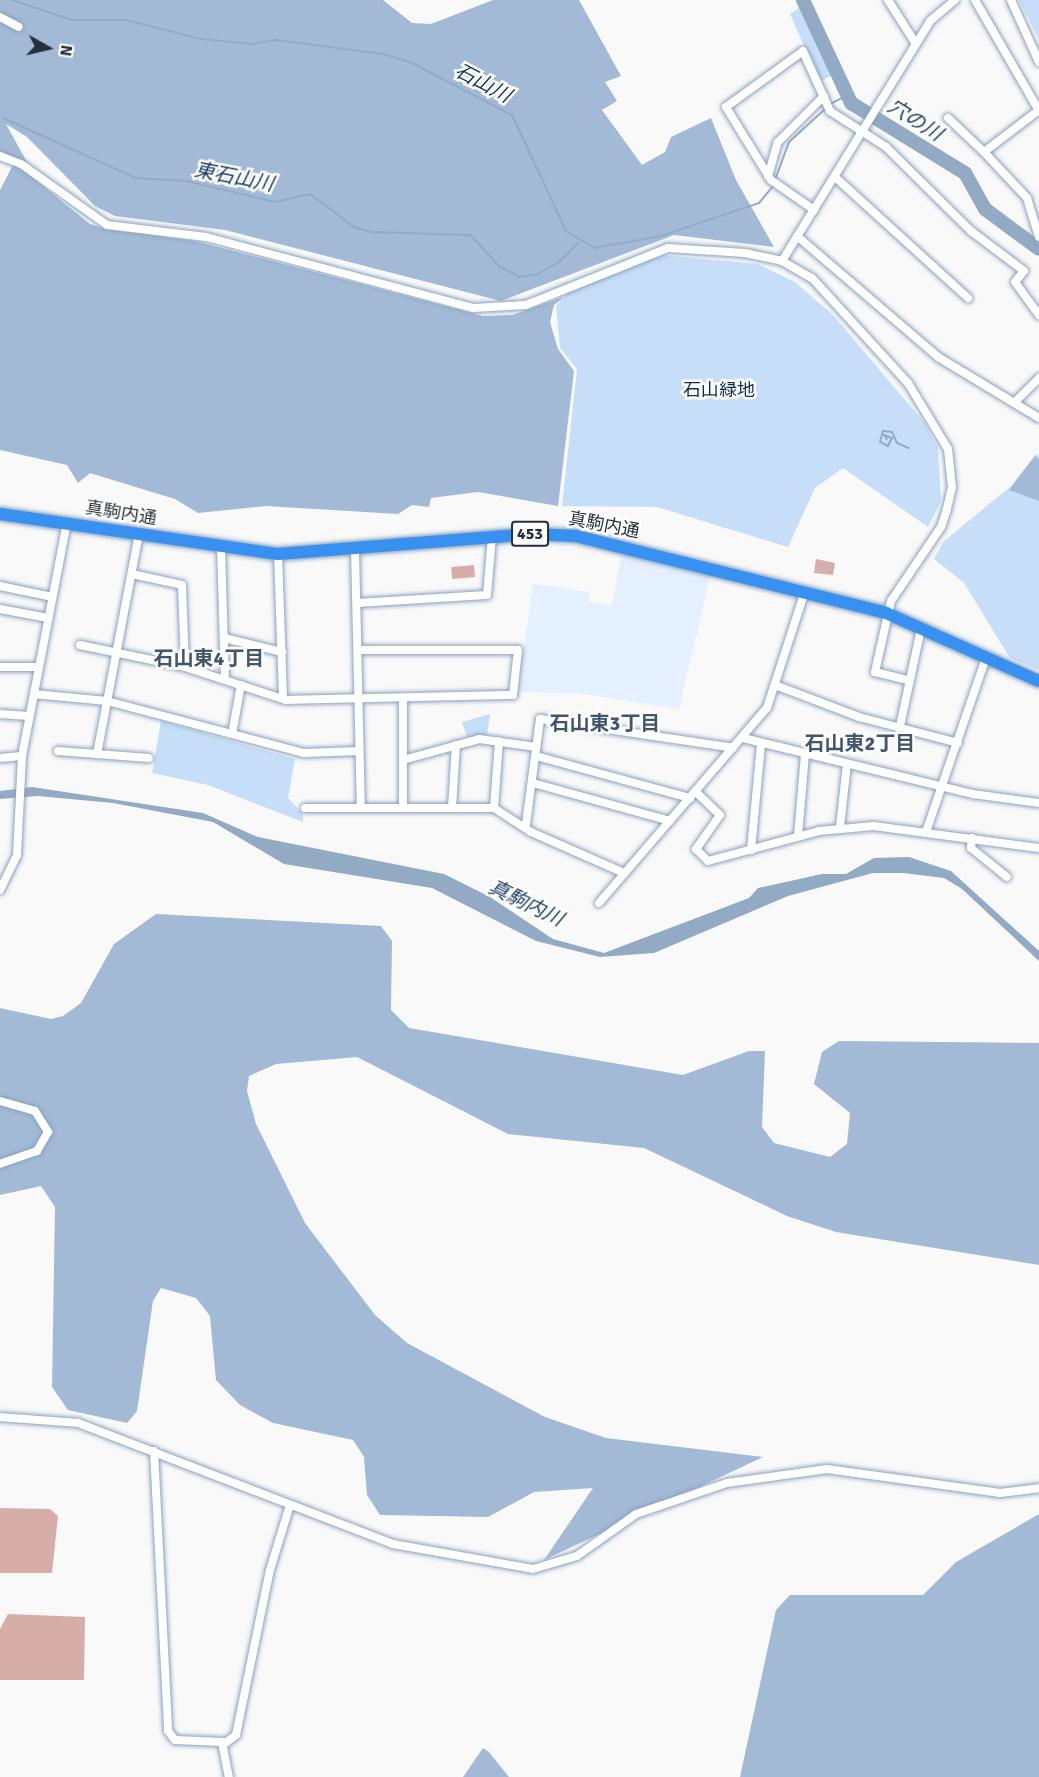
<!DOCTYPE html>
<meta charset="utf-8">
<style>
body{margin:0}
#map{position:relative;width:1039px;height:1777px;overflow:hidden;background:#f9f9f9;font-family:Signika,"Noto Sans JP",sans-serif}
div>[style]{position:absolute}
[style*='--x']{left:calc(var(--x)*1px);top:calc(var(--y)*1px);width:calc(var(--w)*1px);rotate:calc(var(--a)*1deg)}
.built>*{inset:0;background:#e4f0ff}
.green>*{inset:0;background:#c7def9}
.forest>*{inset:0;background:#a3bad6}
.water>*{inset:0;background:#93aac5}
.stream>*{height:2px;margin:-1px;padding:0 1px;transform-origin:1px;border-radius:1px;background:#93aac5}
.river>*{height:14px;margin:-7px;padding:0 7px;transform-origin:7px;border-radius:7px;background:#93aac5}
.building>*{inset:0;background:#d6ada9;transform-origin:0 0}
.roads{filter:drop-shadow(0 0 2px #8aa2be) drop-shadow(0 0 2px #8aa2be)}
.minor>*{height:8px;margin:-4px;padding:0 4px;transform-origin:4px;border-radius:4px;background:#fff}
.highway>*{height:12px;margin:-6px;padding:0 6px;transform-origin:6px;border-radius:6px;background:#3891f0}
span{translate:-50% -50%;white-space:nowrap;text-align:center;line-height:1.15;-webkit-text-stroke:5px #fff;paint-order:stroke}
.shield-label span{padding:2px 4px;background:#fff;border:2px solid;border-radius:4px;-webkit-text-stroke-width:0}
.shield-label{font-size:16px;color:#252f3a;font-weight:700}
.park-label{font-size:18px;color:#0b2d51}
.street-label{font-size:18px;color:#252f3a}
.water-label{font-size:20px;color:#17395e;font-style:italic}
.neighbourhood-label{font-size:20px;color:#40556e;font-weight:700}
.north{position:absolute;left:18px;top:18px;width:60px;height:60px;-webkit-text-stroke:4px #fff;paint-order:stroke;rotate:98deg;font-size:16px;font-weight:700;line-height:24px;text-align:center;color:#252f3a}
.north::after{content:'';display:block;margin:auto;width:21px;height:27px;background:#252f3a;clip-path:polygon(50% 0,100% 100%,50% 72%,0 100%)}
</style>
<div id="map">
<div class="built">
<div style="clip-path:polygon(622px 553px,710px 576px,679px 709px,577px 693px,518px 692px,533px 584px,590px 592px,588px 601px,612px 606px)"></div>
</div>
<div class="green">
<div style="clip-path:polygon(1019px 0,1039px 0,1039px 39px)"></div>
<div style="clip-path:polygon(802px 6px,836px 73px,820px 82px,790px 14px)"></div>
<div style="clip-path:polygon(662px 255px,758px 264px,795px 282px,833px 315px,923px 421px,938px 447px,941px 501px,928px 527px,843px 468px,815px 488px,788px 547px,657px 507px,562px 506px,577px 369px,560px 348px,556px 306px,568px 293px)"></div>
<div style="clip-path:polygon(1036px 454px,1039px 456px,1039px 670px,1010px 658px,964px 583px,934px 559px,943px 542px,1011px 486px)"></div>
<div style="clip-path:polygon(490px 714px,487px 735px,467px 737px,462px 722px)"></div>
<div style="clip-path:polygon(161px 721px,295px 759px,288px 798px,303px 814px,303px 822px,208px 785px,152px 773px)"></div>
</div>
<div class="forest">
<div style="clip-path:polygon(0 0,383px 0,412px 23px,431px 24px,493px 0,579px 0,621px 76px,605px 82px,617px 101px,602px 110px,642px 165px,665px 152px,671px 137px,711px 118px,736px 180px,774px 247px,674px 235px,501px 301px,225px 230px,115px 216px,95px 206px,27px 137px,6px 124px,28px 164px,0 155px)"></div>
<div style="clip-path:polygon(14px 163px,90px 224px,106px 229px,195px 241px,483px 316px,512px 315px,564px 297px,554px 305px,550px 322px,558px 349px,574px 371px,558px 506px,478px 492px,431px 498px,429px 507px,412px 505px,398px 514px,266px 506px,198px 513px,175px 499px,90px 473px,78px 483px,67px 465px,0 450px,0 190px)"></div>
<div style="clip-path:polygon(1035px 456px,1039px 459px,1039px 501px,1009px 490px)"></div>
<div style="clip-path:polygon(156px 914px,381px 926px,392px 941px,391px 1010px,409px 1028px,683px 1075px,749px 1051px,765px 1051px,762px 1127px,774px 1143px,830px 1157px,847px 1144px,850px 1113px,814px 1084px,822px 1052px,839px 1041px,1039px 1043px,1039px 1265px,836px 1232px,787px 1216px,644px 1148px,508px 1134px,357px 1057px,276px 1064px,249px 1076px,247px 1091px,256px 1124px,305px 1223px,375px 1315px,407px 1343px,545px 1417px,606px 1438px,763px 1457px,544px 1560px,593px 1488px,534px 1492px,488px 1517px,380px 1515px,367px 1495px,364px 1457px,353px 1440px,273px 1423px,240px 1405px,216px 1380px,210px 1316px,196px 1298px,161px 1288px,153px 1301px,137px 1411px,127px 1423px,68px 1410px,52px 1387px,55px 1207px,41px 1186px,0 1195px,0 1008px,51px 1019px,63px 1016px,81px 1003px,114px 944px)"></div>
<div style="clip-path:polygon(1039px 1514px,1039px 1777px,740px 1777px,776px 1610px,790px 1595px,923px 1595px,956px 1562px)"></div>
<div style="clip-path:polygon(483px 1748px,489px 1752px,509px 1777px,463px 1777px)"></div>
</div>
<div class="water">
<div style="clip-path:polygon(32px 787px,203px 813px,258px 837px,444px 874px,490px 897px,553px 939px,604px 953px,749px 898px,758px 888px,822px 874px,846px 874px,874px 858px,909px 857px,951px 871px,1039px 951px,1039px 961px,962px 889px,944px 878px,903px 873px,873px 873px,788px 896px,654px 953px,600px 957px,536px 941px,432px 888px,284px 864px,213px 822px,113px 803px,38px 796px,0 799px,0 791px)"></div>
</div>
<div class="stream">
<div style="--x:12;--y:0;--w:63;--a:18.4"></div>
<div style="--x:72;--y:20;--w:54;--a:0"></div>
<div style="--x:126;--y:20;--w:77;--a:14.2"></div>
<div style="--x:201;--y:39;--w:52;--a:5.5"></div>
<div style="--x:253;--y:44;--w:23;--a:-10"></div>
<div style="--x:276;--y:40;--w:108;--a:7.5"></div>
<div style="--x:383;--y:54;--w:30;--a:17"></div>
<div style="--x:412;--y:63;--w:113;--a:27.5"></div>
<div style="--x:512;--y:115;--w:128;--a:65"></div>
<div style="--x:566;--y:231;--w:33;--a:31"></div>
<div style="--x:594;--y:248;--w:68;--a:-10.2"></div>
<div style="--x:661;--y:236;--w:103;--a:-18.6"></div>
<div style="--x:759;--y:203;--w:23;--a:-50"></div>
<div style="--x:830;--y:104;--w:18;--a:-27"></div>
<div style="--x:3;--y:118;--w:146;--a:24.3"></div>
<div style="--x:136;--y:178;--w:50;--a:3.4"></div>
<div style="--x:186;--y:181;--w:91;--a:13.3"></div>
<div style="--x:275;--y:202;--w:36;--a:-13"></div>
<div style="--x:310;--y:194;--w:55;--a:36.9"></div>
<div style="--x:354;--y:227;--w:18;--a:16"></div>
<div style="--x:371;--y:232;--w:99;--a:1.7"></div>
<div style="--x:470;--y:235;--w:42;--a:46.9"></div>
<div style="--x:499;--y:266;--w:24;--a:28"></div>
<div style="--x:520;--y:277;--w:18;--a:-9"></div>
<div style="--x:538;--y:274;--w:24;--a:-30"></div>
<div style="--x:559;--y:262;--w:27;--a:-45"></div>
<div style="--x:775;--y:180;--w:40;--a:-69.8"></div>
<div style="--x:789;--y:142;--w:50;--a:-42.6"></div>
<div style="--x:887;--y:439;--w:5;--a:-127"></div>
<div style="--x:884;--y:435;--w:9;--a:21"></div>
<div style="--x:892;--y:438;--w:9;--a:117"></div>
<div style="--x:888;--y:446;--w:9;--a:-153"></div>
<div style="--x:880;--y:442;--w:11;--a:-75"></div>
<div style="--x:883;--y:431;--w:9;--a:6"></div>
<div style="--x:892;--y:432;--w:12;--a:66"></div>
<div style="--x:897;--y:443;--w:13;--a:23"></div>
</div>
<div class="river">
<div style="--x:803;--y:0;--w:114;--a:65"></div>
<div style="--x:851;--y:103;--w:134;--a:31.6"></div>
<div style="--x:965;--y:173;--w:41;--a:60.9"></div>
<div style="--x:985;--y:209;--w:67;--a:36.5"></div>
</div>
<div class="building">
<div style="clip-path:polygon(816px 559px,835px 563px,833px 575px,814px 573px)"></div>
<div style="left:474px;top:565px;width:12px;height:23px;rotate:85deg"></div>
<div style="clip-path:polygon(0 1508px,50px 1509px,58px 1516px,52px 1573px,0 1573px)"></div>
<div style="clip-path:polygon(8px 1614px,85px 1617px,84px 1680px,0 1680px,0 1629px)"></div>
</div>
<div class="roads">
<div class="minor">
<div style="--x:888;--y:0;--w:52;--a:57.5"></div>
<div style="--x:975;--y:0;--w:128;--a:60"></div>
<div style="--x:1011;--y:0;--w:68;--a:65.7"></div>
<div style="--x:0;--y:17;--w:21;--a:28"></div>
<div style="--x:1039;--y:110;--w:69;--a:142.6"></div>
<div style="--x:984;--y:152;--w:63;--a:46.9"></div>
<div style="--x:1027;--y:198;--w:41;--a:72.9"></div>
<div style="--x:948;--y:118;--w:50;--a:43.4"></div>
<div style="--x:0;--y:156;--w:22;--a:21"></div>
<div style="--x:21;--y:164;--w:105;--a:35.3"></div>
<div style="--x:107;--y:225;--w:100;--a:6.9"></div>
<div style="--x:206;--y:237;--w:276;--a:14.9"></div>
<div style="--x:473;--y:308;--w:53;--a:-3.2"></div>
<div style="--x:526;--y:305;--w:153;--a:-21.9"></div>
<div style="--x:668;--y:248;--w:77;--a:3.7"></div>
<div style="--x:745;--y:253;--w:38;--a:12"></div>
<div style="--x:782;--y:261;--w:34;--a:30"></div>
<div style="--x:812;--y:278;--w:142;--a:47.6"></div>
<div style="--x:908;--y:383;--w:77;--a:58.8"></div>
<div style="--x:948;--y:449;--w:38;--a:84"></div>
<div style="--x:952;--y:487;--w:23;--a:103"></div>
<div style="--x:947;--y:509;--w:19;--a:108"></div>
<div style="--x:941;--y:527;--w:89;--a:124"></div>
<div style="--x:891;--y:601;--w:73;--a:102.7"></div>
<div style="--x:875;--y:672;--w:36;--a:14"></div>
<div style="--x:768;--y:176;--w:35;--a:-74"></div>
<div style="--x:778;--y:142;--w:65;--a:-45"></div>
<div style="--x:835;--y:177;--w:180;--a:42.3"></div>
<div style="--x:814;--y:210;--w:52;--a:-145.1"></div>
<div style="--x:771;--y:180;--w:86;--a:-121.7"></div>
<div style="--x:726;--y:107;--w:95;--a:-36"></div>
<div style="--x:803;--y:51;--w:66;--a:65.8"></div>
<div style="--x:830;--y:111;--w:67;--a:32.7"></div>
<div style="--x:886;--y:147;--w:120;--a:44.7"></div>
<div style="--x:971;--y:231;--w:66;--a:37"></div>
<div style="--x:1024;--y:271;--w:14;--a:129"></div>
<div style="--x:1015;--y:282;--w:41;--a:54"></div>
<div style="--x:797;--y:236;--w:186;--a:40.6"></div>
<div style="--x:938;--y:357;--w:118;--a:31.1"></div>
<div style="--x:782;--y:261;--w:282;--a:-58.3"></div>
<div style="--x:930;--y:21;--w:33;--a:-40"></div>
<div style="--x:1015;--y:402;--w:34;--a:-45"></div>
<div style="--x:221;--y:547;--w:133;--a:88.3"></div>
<div style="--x:355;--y:549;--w:259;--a:88.7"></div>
<div style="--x:278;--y:554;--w:144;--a:88"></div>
<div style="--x:132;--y:574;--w:51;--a:12.4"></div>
<div style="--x:182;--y:585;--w:82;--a:87.9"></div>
<div style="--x:0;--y:586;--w:53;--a:11.9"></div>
<div style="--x:357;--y:603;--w:130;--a:-3.5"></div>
<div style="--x:487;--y:595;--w:58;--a:-85.1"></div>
<div style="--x:0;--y:609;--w:49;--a:10.6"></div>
<div style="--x:224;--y:638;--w:60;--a:13.6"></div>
<div style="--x:80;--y:645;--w:107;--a:11.8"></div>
<div style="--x:185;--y:667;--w:106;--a:18.1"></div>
<div style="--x:286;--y:700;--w:227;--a:-1.3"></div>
<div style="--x:513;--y:695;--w:45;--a:-83.7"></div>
<div style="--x:518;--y:650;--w:160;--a:180"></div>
<div style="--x:0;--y:667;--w:39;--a:0"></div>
<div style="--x:775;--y:685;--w:90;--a:20.9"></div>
<div style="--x:859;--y:717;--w:102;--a:14.7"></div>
<div style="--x:34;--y:694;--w:73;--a:5.5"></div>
<div style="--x:107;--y:701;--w:204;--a:14.8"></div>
<div style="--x:304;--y:753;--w:55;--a:-2.1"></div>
<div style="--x:403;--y:698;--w:109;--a:90"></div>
<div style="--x:0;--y:714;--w:29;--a:4"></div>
<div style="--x:900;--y:726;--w:99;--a:-77.8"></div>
<div style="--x:232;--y:734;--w:50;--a:-79.6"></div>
<div style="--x:743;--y:738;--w:237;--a:13.7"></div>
<div style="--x:973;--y:794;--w:67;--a:7.8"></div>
<div style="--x:58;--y:751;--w:91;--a:4.4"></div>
<div style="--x:97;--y:754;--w:224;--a:-79.2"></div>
<div style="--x:536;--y:756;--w:160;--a:15.3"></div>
<div style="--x:0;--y:758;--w:22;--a:-5"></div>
<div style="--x:403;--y:760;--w:79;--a:-15.4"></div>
<div style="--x:479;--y:739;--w:58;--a:8"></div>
<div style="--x:533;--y:783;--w:142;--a:15.5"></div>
<div style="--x:696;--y:792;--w:33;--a:44"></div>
<div style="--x:720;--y:815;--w:42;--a:125.2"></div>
<div style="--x:696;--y:849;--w:17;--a:45"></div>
<div style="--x:708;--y:861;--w:115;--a:-15.1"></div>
<div style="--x:819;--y:831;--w:55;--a:-5.2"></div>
<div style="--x:874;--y:826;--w:166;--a:7.6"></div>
<div style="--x:305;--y:808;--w:189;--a:0"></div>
<div style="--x:494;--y:808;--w:44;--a:33"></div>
<div style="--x:531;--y:832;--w:102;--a:23.8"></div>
<div style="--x:452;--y:808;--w:63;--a:-86.4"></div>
<div style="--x:494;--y:808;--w:67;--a:-85.7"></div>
<div style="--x:526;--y:824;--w:106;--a:-82.4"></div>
<div style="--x:540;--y:719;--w:195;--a:8.5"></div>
<div style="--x:840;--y:827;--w:63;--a:-83.7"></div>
<div style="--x:926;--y:832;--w:184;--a:-71"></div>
<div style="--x:798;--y:836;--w:81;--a:-85.1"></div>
<div style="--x:972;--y:838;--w:10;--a:96"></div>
<div style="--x:971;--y:848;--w:46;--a:38.9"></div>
<div style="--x:751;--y:850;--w:106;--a:-84.6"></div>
<div style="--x:0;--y:890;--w:39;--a:-64"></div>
<div style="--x:17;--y:855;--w:99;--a:-87.1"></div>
<div style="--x:22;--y:756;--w:237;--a:-79.1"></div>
<div style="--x:599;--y:903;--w:257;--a:-49.3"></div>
<div style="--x:767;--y:708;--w:123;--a:-72"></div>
<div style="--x:0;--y:1101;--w:36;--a:16"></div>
<div style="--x:35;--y:1111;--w:25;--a:58"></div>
<div style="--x:48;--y:1132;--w:22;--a:120"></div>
<div style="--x:37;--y:1151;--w:39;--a:161"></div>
<div style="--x:0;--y:1417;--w:78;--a:4.4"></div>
<div style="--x:78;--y:1423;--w:337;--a:21"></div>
<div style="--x:393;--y:1544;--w:142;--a:10.1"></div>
<div style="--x:533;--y:1569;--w:46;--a:-16.5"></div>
<div style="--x:577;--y:1556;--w:72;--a:-35.4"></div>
<div style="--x:636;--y:1514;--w:96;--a:-18.8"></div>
<div style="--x:727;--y:1483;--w:101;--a:-8"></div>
<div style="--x:827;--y:1469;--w:175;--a:7.9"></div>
<div style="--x:1000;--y:1493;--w:39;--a:-7"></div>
<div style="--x:154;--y:1451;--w:280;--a:87.1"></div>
<div style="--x:168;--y:1731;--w:11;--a:52"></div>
<div style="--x:175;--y:1740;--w:47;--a:2.4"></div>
<div style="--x:222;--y:1742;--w:36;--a:79"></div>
<div style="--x:224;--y:1744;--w:15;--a:-37"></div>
<div style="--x:236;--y:1735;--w:168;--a:-78.4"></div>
<div style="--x:270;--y:1570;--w:68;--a:-72.9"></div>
</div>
<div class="highway">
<div style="--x:0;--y:514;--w:281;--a:8.2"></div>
<div style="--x:278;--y:554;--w:255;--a:-4.5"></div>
<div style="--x:532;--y:534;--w:44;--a:2.6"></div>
<div style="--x:576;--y:536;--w:319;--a:13.9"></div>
<div style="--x:886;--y:613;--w:167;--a:24"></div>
</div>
</div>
<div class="shield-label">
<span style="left:530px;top:534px">453</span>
</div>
<div class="park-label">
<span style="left:719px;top:390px">石山緑地</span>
</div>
<div class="street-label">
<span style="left:121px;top:513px;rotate:9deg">真駒内通</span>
<span style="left:604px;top:525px;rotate:11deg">真駒内通</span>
</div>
<div class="water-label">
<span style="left:483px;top:83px;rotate:28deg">石山川</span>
<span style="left:915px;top:120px;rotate:32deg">穴の川</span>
<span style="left:234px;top:177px;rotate:11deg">東石山川</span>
<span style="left:526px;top:903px;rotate:26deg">真駒内川</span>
</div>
<div class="neighbourhood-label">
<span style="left:209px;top:658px">石山東4丁目</span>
<span style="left:605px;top:723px">石山東3丁目</span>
<span style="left:860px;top:743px">石山東2丁目</span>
</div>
<div class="north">N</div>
</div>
